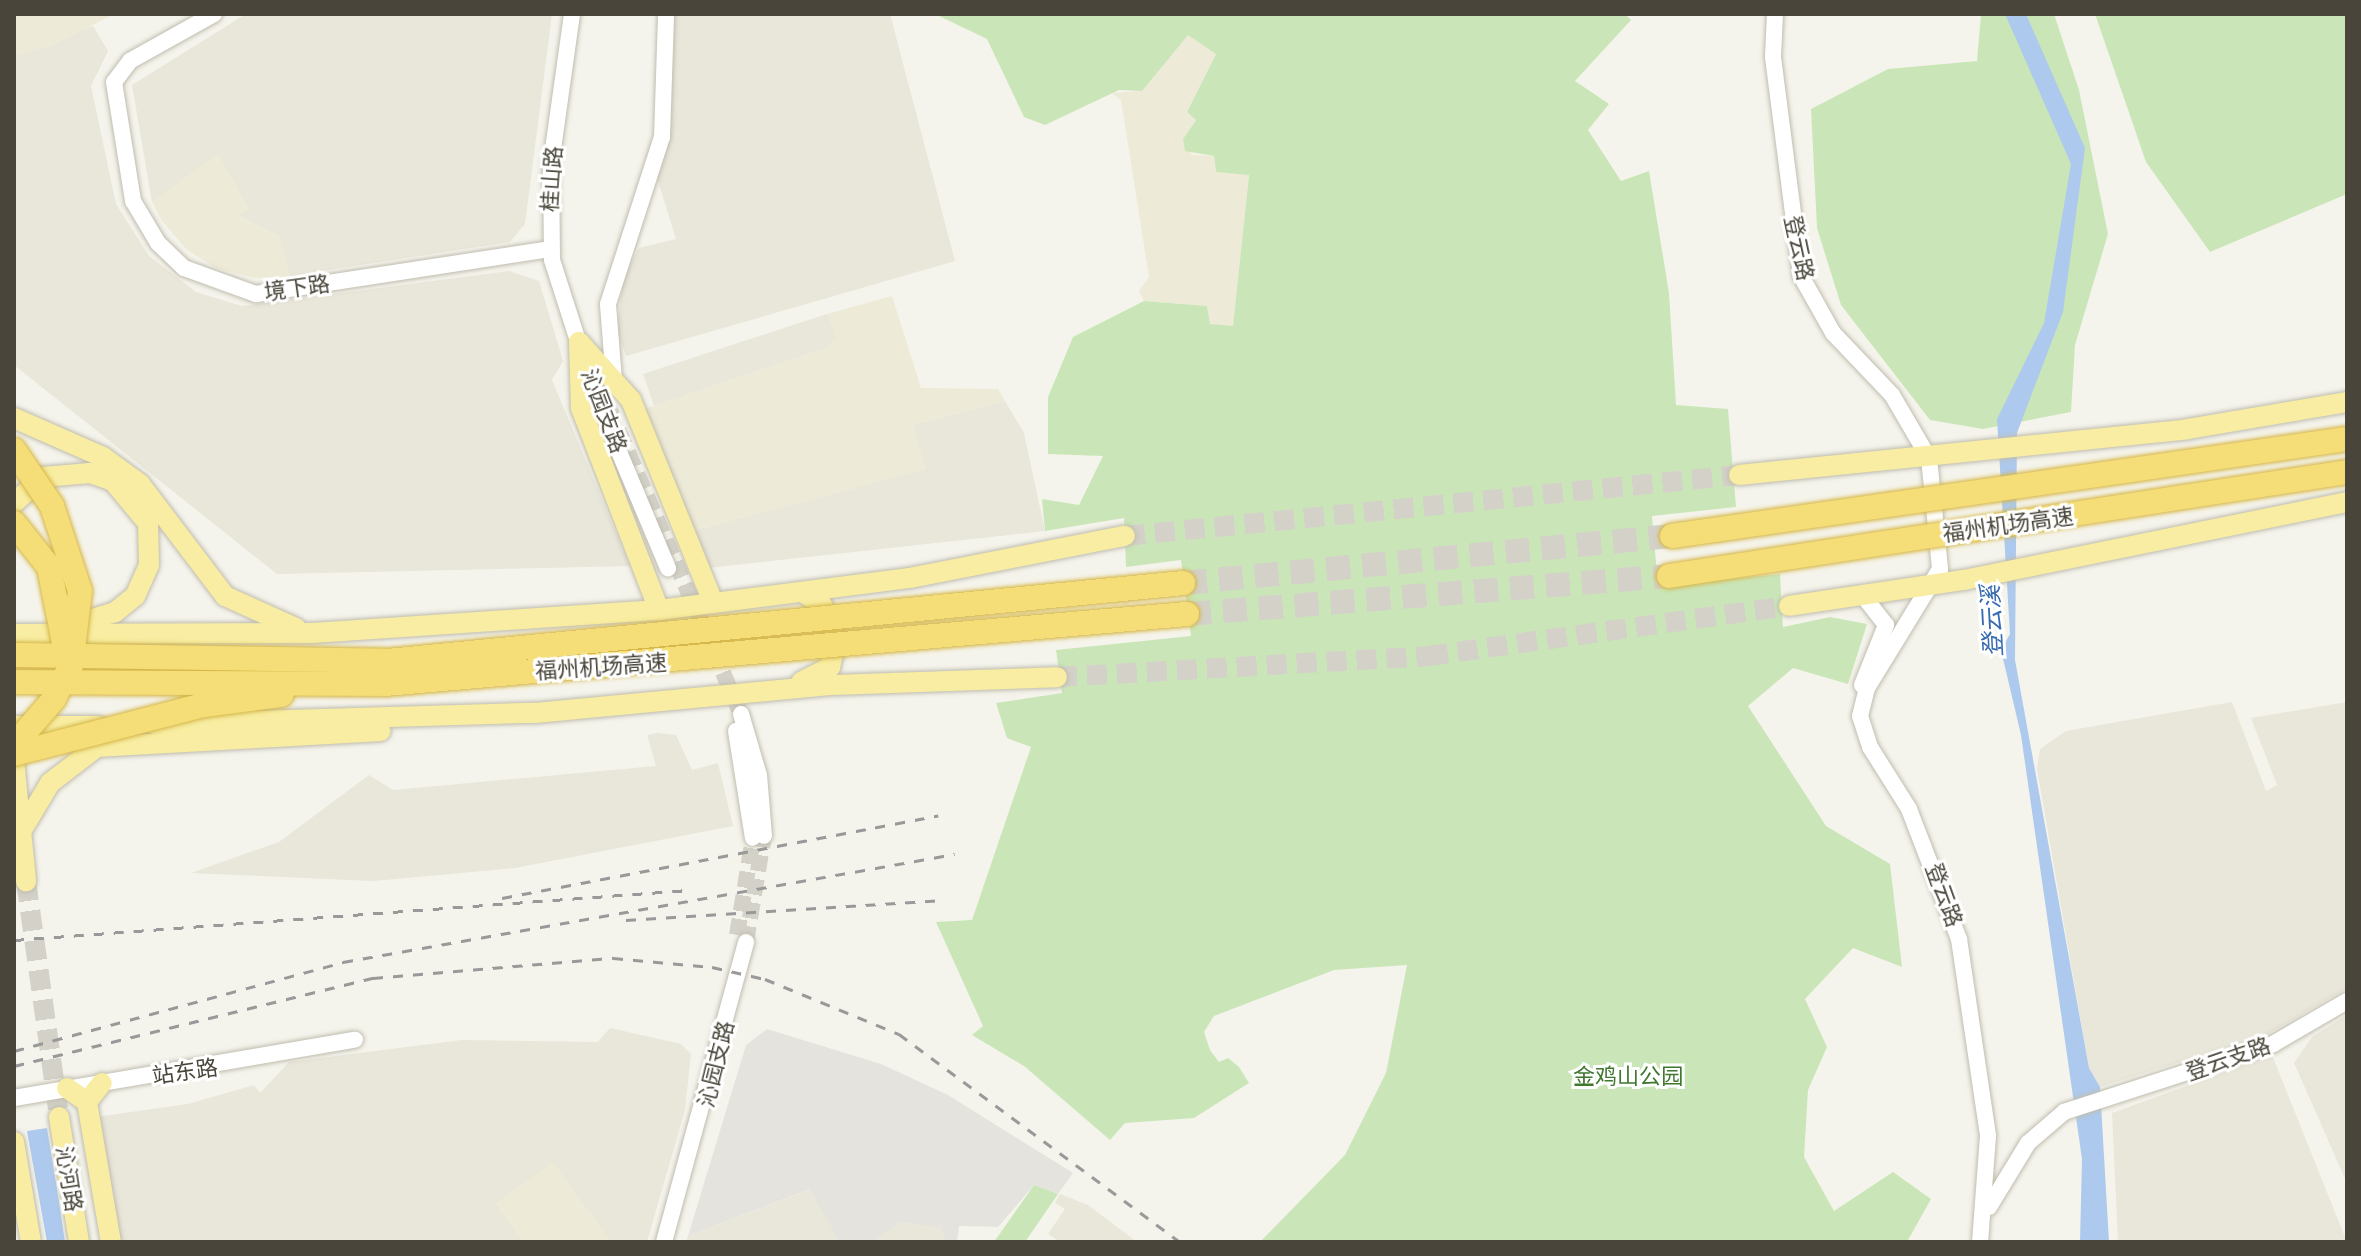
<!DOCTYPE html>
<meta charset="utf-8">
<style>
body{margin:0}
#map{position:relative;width:2361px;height:1256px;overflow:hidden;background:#f5f4ec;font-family:"DejaVu Sans","Noto Sans SC",sans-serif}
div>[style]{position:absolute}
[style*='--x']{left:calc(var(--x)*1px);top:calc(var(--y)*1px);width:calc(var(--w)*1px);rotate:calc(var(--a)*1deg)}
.residential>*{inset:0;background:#e9e6da}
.industrial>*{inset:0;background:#e5e3dd}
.education>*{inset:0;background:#edead7}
.green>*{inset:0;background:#cae6b8}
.water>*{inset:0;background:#adc9ed}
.minor-tunnel>*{height:16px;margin-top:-8px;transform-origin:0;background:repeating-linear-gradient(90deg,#d3d1c8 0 16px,transparent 0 24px)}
.major-tunnel>*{height:20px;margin-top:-10px;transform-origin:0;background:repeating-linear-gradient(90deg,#d3d1c8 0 20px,transparent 0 30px)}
.highway-tunnel>*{height:24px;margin-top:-12px;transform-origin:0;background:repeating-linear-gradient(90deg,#d3d1c8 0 24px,transparent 0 36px)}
.roads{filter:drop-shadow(0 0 2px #c0bdaf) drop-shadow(0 0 2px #c0bdaf)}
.minor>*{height:16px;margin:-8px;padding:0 8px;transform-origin:8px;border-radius:8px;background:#fff}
.major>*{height:20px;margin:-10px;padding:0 10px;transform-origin:10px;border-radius:10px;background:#f8eda2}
.rail>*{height:3px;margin-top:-1.5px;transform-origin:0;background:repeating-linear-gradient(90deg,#999 0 10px,transparent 0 20px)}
.bridges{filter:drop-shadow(0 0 2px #d5b646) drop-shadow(0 0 2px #d5b646)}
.highway-bridge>*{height:24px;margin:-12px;padding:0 12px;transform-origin:12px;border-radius:12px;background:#f5de77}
span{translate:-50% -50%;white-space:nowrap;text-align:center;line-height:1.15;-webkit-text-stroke:6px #fff;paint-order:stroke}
.street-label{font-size:22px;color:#49453a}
.park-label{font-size:22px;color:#40782f}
.water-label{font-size:24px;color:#386bb0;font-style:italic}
.frame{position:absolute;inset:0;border:16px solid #49453a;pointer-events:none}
</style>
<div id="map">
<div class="residential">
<div style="clip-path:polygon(246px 14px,552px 14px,525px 224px,510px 242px,290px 276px,279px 236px,237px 215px,249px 209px,218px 155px,152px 202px,132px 85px)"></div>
<div style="clip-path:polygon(671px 14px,890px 14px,955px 261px,626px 356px,617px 331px,623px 279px,639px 248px,676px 239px,657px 178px,670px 134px)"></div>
<div style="clip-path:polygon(93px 26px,108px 51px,91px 86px,116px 204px,149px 256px,196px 292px,242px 306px,509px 271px,539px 281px,563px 361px,552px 380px,630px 566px,277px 574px,14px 365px,14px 55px)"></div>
<div style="clip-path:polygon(827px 314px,836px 337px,827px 348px,654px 406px,643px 374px)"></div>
<div style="clip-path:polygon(1005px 401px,1024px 433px,1045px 531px,707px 568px,692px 531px,925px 469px,913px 425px)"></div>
<div style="clip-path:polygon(2232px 702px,2266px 791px,2277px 785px,2251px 718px,2347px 702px,2347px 988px,2266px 1035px,2100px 1087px,2089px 1068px,2037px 769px,2040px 749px,2066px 731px)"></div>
<div style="clip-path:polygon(657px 733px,676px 735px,692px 770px,718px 763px,733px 826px,515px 868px,374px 881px,191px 873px,279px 842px,369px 775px,393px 790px,656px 766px,647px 735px)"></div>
<div style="clip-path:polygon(2347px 1015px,2347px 1183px,2294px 1063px,2312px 1037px)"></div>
<div style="clip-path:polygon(610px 1028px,681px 1044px,691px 1054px,685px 1110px,647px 1242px,611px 1242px,553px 1163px,496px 1204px,524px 1242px,116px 1242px,96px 1117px,188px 1104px,254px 1085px,260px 1093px,289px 1062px,462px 1040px,598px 1042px)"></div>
<div style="clip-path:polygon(2272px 1055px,2347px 1242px,2118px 1242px,2112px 1113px)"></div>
<div style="clip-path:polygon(811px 1189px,839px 1242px,686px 1242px,688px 1236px)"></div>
<div style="clip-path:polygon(1060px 1194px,1088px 1205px,1137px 1242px,1060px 1242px,1048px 1234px,1065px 1209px,1055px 1203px)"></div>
<div style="clip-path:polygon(900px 1222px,942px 1228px,946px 1242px,872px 1242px)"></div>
</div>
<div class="industrial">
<div style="clip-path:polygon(767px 1029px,881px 1064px,948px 1095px,1073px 1173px,1058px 1194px,1034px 1185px,998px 1227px,959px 1226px,957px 1242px,946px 1242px,941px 1228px,900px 1222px,872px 1242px,839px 1242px,810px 1189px,688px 1236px,746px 1045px)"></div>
</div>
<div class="education">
<div style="clip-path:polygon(14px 14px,114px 14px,52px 46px,14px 55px)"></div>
<div style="clip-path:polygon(1187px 34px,1216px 54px,1187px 112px,1196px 119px,1183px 139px,1192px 155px,1214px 156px,1216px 172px,1249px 174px,1233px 327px,1210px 324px,1207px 306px,1144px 301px,1139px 291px,1149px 277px,1121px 100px,1111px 93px,1142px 91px)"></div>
<div style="clip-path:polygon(218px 154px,250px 209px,238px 216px,279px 236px,290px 276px,255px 278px,216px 268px,187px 250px,162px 221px,152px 202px)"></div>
<div style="clip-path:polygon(892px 296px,921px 388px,998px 389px,1005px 401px,913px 425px,926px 469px,692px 531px,645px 409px,827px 348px,835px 337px,827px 314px)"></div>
<div style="clip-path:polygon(553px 1162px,611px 1242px,524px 1242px,496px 1204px)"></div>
</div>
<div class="green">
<div style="clip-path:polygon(935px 14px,1625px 14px,1631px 20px,1575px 81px,1609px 104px,1588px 130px,1621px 181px,1649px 171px,1669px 293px,1676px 405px,1728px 409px,1736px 507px,1652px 516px,1658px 586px,1780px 574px,1783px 627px,1830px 617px,1867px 624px,1848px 684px,1793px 668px,1748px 706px,1826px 826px,1890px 864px,1902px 967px,1853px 948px,1805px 999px,1827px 1047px,1808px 1090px,1804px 1157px,1834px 1211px,1893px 1172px,1931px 1199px,1907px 1242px,1260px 1242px,1345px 1155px,1386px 1073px,1407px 965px,1334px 970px,1214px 1016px,1204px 1032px,1210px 1050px,1219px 1062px,1228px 1058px,1239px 1067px,1249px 1083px,1194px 1118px,1125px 1123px,1110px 1140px,1024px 1066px,972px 1035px,983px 1026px,936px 922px,972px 920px,1031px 747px,1007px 738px,996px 703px,1062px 693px,1056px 650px,1191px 636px,1181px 560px,1126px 567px,1124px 518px,1045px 531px,1042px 499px,1079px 505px,1103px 456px,1048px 454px,1048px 397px,1073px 337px,1144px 301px,1207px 306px,1210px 324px,1233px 326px,1249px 175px,1216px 172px,1214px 156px,1185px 151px,1183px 139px,1196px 120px,1187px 112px,1216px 54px,1188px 35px,1142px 91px,1119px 90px,1045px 125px,1024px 117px,987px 39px)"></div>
<div style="clip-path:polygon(1981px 14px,2054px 14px,2079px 90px,2108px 234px,2075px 345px,2071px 412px,1983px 429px,1930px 420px,1841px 305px,1817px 228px,1811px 109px,1888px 69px,1977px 61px)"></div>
<div style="clip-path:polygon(2095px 14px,2347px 14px,2347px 194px,2210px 252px,2146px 162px)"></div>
<div style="clip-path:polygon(1034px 1185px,1058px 1194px,1025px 1242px,994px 1242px)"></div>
</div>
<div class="water">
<div style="clip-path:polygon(2005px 14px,2026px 14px,2085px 148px,2063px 312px,2017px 433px,2015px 660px,2089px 1068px,2100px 1087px,2109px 1242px,2080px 1242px,2082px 1159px,2021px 735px,2001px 650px,2010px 634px,1997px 419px,2044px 323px,2071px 164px)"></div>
<div style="clip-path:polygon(47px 1128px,58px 1195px,65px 1242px,47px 1242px,27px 1131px)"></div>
</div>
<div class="minor-tunnel">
<div style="--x:590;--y:364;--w:381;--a:66.7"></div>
<div style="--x:737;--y:935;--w:98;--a:-80.6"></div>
<div style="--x:746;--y:942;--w:108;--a:-80.4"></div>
</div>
<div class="major-tunnel">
<div style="--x:1125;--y:536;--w:617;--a:-5.67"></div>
<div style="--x:1057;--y:677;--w:372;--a:-3.2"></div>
<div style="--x:1428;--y:656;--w:364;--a:-7.9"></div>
<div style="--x:26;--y:881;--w:238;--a:82"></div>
</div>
<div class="highway-tunnel">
<div style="--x:1183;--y:583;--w:491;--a:-5.5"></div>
<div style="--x:1187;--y:614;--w:483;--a:-4.5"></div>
</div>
<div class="roads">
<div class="minor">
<div style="--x:214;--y:14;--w:96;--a:150.8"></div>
<div style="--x:130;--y:61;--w:26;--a:127"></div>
<div style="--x:114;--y:82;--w:121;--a:80.9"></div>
<div style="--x:133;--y:201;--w:49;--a:59.2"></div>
<div style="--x:158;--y:243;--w:36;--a:44"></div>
<div style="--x:184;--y:268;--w:77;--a:19.9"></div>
<div style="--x:256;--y:294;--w:297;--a:-8.7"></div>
<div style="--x:572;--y:14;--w:150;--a:98"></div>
<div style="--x:551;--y:163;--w:97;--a:89.4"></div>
<div style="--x:552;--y:260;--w:144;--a:72.2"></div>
<div style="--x:596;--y:397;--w:186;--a:67.2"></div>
<div style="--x:1775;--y:14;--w:43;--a:92.7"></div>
<div style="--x:1773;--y:57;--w:221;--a:82.7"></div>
<div style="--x:1801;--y:276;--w:65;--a:60.7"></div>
<div style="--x:1833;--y:333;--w:86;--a:46.4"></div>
<div style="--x:1892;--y:395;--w:73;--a:59.6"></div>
<div style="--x:1929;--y:458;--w:112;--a:84.3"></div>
<div style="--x:1940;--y:569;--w:140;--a:121.5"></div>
<div style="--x:1867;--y:688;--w:29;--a:104"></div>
<div style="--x:1860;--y:716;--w:33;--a:72"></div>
<div style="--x:1870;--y:747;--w:73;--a:57.8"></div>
<div style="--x:1909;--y:809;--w:139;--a:69"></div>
<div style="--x:1959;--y:939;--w:199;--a:81.6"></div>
<div style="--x:1988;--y:1136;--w:106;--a:94.3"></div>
<div style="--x:614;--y:381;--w:77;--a:-94.5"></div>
<div style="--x:608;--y:304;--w:176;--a:-72.1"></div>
<div style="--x:662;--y:137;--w:123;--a:-88.1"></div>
<div style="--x:1862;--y:685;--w:65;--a:-68.2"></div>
<div style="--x:1886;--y:625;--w:37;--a:-128"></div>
<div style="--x:741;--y:714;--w:64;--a:73.6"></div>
<div style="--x:759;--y:775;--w:61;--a:85.3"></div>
<div style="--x:736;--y:731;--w:108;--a:81"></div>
<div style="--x:14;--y:1098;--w:346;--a:-9.7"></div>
<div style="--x:1989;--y:1207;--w:75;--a:-58.6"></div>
<div style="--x:2028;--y:1143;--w:48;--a:-40.7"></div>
<div style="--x:2064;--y:1112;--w:220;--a:-18"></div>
<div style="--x:2273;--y:1044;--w:86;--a:-30.2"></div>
<div style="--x:664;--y:1242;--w:311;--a:-74.7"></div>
</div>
<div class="major">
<div style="--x:579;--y:342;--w:78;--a:48.1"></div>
<div style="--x:631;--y:400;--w:218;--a:67.9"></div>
<div style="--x:579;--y:342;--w:66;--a:88.3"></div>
<div style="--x:581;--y:408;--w:217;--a:68.9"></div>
<div style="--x:14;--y:418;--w:97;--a:23.7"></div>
<div style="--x:103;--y:457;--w:46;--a:36.1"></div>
<div style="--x:140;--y:484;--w:141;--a:52.8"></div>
<div style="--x:225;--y:596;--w:78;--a:24.3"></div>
<div style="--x:1739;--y:475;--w:451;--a:-5.8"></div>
<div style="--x:2188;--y:429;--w:161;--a:-9.6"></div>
<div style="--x:14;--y:503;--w:39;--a:-42"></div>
<div style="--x:43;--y:477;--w:47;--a:-4.9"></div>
<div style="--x:90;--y:473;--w:24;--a:19"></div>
<div style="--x:113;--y:481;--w:55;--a:50.2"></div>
<div style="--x:148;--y:523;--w:42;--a:88.6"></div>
<div style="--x:149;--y:565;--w:34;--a:114"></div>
<div style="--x:135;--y:596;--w:26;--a:141"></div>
<div style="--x:115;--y:612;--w:50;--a:162.6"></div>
<div style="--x:1789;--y:606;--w:177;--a:-8.5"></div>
<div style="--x:1964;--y:580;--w:391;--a:-11.5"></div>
<div style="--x:14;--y:634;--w:297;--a:-0.2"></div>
<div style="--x:311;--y:633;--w:349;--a:-3.8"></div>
<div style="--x:659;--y:610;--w:253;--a:-7.3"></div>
<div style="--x:910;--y:578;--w:219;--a:-11.1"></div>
<div style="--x:801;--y:682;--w:33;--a:-27"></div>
<div style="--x:830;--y:667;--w:26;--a:-77"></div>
<div style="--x:836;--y:642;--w:40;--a:-111"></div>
<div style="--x:822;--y:605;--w:23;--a:-146"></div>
<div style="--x:154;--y:724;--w:381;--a:-1.7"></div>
<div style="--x:535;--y:713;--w:299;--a:-5.4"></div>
<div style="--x:833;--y:685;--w:224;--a:-2"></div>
<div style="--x:14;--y:726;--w:84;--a:0"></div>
<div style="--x:14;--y:760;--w:122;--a:84.3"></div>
<div style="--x:22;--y:830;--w:55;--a:-59.2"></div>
<div style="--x:50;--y:783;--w:59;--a:-37.5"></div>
<div style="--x:97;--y:747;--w:284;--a:-3.2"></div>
<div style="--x:67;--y:1088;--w:24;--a:35"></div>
<div style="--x:87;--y:1102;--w:142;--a:80.3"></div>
<div style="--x:87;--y:1102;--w:24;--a:-52"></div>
<div style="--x:59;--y:1117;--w:127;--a:80.9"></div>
<div style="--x:14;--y:1142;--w:101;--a:80.4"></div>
</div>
</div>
<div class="rail">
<div style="--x:502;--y:898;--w:444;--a:-10.7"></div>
<div style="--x:626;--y:920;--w:319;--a:-3.6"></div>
<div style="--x:14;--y:940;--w:676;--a:-4.24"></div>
<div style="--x:14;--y:1051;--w:341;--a:-15.1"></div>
<div style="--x:343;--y:962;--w:621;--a:-10.01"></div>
<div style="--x:14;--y:1066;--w:370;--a:-13.8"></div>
<div style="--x:373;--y:978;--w:241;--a:-4.8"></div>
<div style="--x:613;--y:958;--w:99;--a:5.2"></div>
<div style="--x:712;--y:967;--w:54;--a:12.8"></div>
<div style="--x:765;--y:979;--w:145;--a:22.3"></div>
<div style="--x:899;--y:1034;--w:350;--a:36.5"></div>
</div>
<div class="bridges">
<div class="highway-bridge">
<div style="--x:14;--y:450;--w:68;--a:55.8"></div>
<div style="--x:52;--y:506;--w:89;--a:71.8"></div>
<div style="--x:80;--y:591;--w:75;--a:96.9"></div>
<div style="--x:71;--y:665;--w:38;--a:117"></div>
<div style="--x:54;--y:699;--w:61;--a:131"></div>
<div style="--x:14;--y:523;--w:56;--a:51.5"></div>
<div style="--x:49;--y:567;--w:77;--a:78.8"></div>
<div style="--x:1672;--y:536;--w:682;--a:-8.18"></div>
<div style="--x:1669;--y:576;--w:686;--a:-8.72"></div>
<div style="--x:14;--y:655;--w:374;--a:0.9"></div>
<div style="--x:388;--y:661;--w:799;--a:-5.6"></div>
<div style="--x:14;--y:682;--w:371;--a:0.3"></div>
<div style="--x:385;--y:684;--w:805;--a:-4.99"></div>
<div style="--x:14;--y:754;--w:196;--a:-14.5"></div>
<div style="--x:204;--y:705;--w:78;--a:-7.4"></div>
</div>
</div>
<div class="street-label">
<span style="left:552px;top:179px;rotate:-86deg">桂山路</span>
<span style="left:1799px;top:248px;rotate:78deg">登云路</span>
<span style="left:297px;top:288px;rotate:-8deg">境下路</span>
<span style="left:604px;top:411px;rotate:69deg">沁园支路</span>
<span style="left:2008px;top:525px;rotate:-8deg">福州机场高速</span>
<span style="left:601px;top:667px;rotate:-4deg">福州机场高速</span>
<span style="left:1944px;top:895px;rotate:70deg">登云路</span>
<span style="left:2228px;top:1059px;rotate:-19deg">登云支路</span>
<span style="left:716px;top:1064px;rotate:-76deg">沁园支路</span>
<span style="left:185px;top:1072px;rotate:-8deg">站东路</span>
<span style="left:69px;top:1179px;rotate:81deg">沁河路</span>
</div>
<div class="park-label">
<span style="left:1628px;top:1077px">金鸡山公园</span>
</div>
<div class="water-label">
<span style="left:1993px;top:621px;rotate:-93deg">登云溪</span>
</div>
<div class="frame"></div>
</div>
